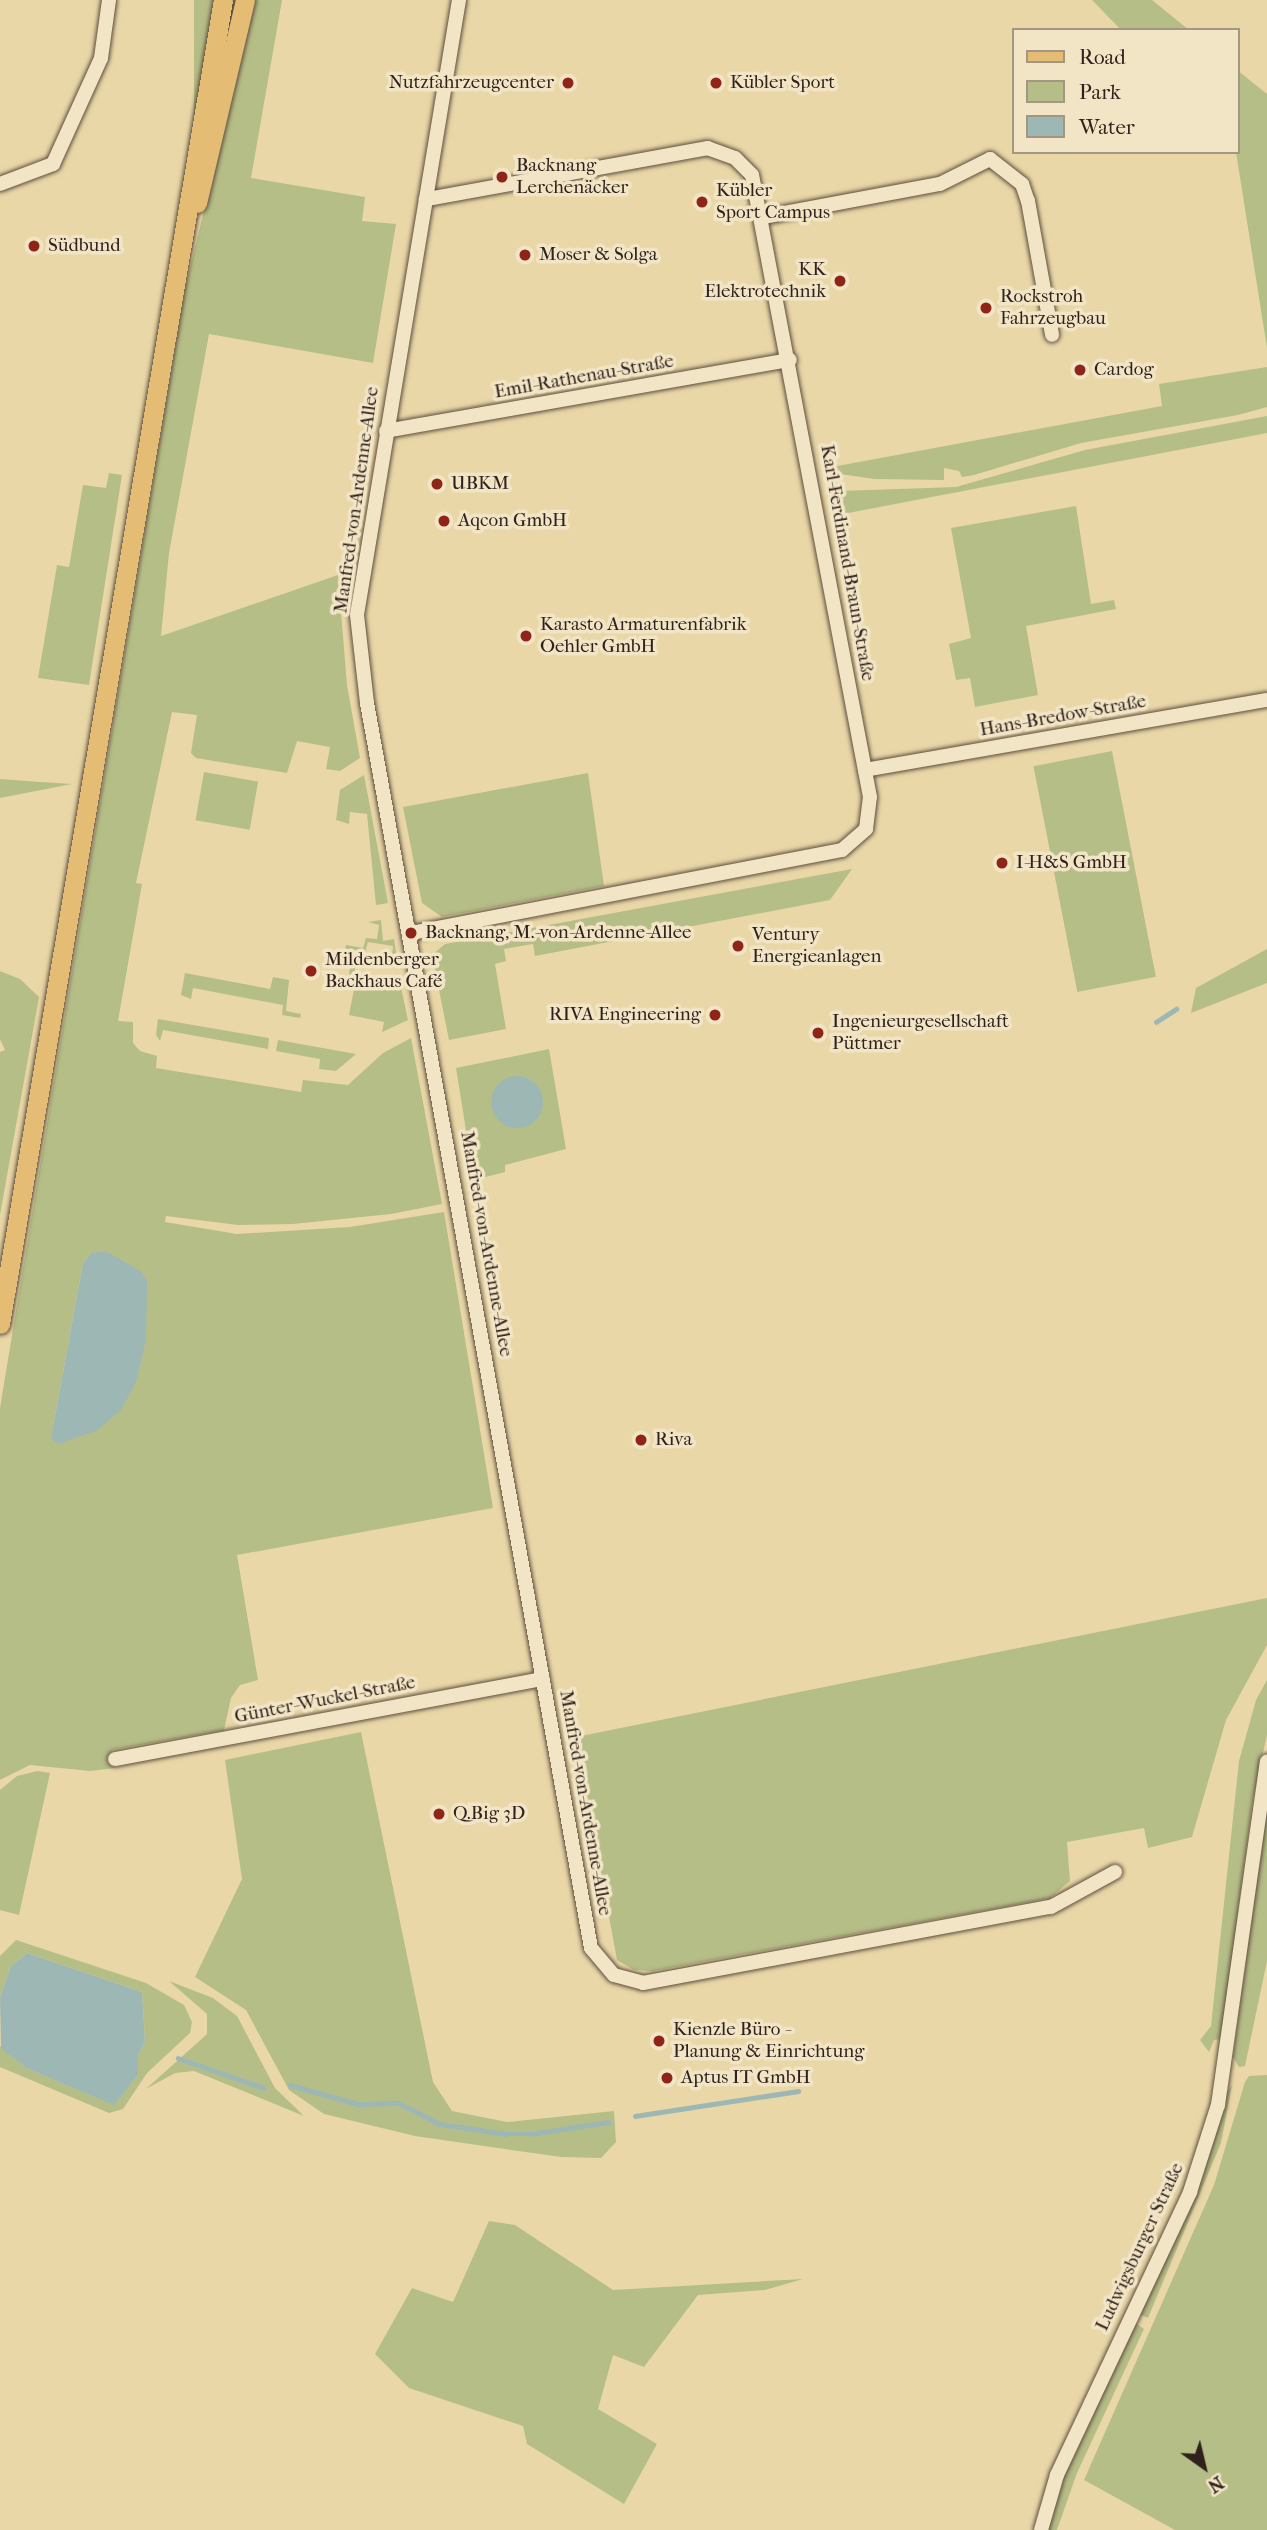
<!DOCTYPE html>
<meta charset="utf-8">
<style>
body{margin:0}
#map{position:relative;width:1267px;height:2530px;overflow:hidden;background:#e9d7a7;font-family:"IM FELL French Canon",serif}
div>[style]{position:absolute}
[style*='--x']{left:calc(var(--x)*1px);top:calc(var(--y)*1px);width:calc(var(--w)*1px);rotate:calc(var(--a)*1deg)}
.green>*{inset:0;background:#b6be87;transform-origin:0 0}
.water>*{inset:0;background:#9db7b4}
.round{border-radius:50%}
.stream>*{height:4.5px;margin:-2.25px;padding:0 2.25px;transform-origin:2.25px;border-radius:2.25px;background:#9db7b4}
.roads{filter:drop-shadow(0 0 2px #5e4e3f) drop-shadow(0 0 2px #5e4e3f)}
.minor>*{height:14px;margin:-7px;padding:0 7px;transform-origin:7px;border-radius:7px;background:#f1e5c6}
.major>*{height:19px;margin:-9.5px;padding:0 9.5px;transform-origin:9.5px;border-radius:9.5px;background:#e4bc74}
.dots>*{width:19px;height:19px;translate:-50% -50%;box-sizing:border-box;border:4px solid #f1e5c6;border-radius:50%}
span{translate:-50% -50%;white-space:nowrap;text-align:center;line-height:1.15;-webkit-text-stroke:7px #f1e5c6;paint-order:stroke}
.poi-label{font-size:19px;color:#30211c}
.right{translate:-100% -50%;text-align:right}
.left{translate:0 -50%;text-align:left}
.street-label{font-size:19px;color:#30211c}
.legend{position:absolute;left:1012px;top:28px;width:228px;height:126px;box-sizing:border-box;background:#f1e5c6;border:2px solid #a49782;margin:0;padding:9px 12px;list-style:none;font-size:21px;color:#30211c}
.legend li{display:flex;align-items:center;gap:14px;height:35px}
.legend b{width:35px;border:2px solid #a49782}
.north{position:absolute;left:1169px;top:2432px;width:70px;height:70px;-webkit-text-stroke:5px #f1e5c6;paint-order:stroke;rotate:146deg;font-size:19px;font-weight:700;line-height:28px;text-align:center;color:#30211c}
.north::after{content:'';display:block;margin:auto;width:24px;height:32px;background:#30211c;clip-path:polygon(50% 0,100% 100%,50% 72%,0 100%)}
</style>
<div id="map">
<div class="green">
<div style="left:194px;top:0;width:19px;height:193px"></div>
<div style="clip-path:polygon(evenodd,255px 0,282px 0,251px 178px,365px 197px,362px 221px,396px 224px,373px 363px,209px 334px,169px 553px,161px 636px,338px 575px,347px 685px,360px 758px,340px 771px,326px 769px,330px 747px,297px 741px,287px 773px,196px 758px,191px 753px,197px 715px,172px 712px,136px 883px,142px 884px,118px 1021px,133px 1022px,133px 1043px,140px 1051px,157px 1056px,156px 1068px,301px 1092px,303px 1080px,348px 1085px,383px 1053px,411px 1038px,442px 1204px,391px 1214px,293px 1224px,238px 1225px,166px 1216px,165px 1222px,237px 1234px,350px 1227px,444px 1212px,493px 1508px,237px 1555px,258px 1680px,240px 1685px,231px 1698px,224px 1730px,112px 1750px,115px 1768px,90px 1771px,30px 1765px,0 1780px,0 1408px,185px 289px,255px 0,91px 1253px,51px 1438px,83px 1263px,91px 1253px)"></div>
<div style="clip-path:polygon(1092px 0,1152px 0,1189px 30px,1121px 30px)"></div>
<div style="clip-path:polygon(1237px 70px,1267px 94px,1267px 348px,1236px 152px)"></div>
<div style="clip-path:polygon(1267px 367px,1267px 407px,1238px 415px,1081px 443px,974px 475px,962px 477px,959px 471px,944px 468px,944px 480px,874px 479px,840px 474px,832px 467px,1162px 406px,1159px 384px)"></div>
<div style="clip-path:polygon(1267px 416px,1267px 433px,843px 514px,839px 491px,956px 487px,1085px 450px)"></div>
<div style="clip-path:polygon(109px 473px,122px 475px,89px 685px,38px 678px,57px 565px,69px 567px,83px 485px,106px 488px)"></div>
<div style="clip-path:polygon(1076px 506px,1091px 604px,1114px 600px,1116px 609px,1026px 626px,1038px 695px,975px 707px,970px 678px,956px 680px,949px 644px,971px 638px,951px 528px)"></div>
<div style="left:1112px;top:751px;width:230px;height:80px;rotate:79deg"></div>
<div style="left:204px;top:772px;width:55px;height:49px;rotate:10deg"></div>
<div style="clip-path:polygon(588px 773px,604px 886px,442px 917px,422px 903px,403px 807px)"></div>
<div style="clip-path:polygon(364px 775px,388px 903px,376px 905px,367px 814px,350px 812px,349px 824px,336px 820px,340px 790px)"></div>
<div style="clip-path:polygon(0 779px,40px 782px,72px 784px,0 798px)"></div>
<div style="clip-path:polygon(852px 869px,830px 900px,535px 956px,533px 944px,504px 949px,506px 961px,495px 964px,506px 1029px,449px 1040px,432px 955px,445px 944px)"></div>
<div style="clip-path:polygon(381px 920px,383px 941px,394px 939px,397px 958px,392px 955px,393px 946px,368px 942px,365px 952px,345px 949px,346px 945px,363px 948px,366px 938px,377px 939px,379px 925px,368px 922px)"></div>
<div style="clip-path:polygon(1267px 949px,1267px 983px,1191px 1013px,1196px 988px)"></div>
<div style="clip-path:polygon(350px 967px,355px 967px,354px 978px,392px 985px,398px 973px,408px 1020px,382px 1032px,384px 1022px,349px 1015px,355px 984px,348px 982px)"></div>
<div style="clip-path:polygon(0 971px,20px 979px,39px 997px,0 1215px,0 1052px,5px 1050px,0 1039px)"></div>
<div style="clip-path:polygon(185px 973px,270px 989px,273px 977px,289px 980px,286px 1011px,301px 1014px,300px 1018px,282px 1015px,283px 1005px,193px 988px,191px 999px,181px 995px)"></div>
<div style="clip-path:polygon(158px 1019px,269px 1038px,268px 1049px,163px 1030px,160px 1041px,156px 1035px)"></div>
<div style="clip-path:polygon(278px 1040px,356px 1054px,336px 1071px,319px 1069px,320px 1059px,276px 1051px)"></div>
<div style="clip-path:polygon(549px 1049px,566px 1149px,505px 1165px,505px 1172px,474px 1180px,456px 1068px)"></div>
<div style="clip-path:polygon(1267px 1598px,1267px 1645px,1226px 1720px,1192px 1837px,1148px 1848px,1144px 1828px,1067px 1842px,1070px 1881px,1050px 1898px,653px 1971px,634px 1970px,617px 1960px,576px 1737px)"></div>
<div style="clip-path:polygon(1267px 1680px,1267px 1735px,1253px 1798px,1221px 2039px,1214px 2040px,1209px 2052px,1200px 2040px,1211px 2026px,1239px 1761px,1256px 1700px)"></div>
<div style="clip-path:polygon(361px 1732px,433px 2082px,452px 2111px,507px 2122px,614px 2111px,616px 2142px,601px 2158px,561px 2157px,415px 2136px,324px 2114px,289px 2090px,246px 2010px,195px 1977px,242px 1879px,225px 1760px)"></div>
<div style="clip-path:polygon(37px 1771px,50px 1773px,19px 1915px,0 1910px,0 1790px,17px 1776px)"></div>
<div style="clip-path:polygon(1267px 1805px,1267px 1961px,1245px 2066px,1239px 2067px,1233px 2057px)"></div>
<div style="clip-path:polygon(16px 1940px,146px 1983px,184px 2005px,192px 2022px,190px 2033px,147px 2073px,123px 2109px,109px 2113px,0 2067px,0 2046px,26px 2068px,114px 2104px,138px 2075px,138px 2055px,145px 2042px,142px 1992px,27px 1953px,11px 1966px,0 1997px,0 1956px)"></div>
<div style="clip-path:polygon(169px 1981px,213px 1998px,237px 2016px,275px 2088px,304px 2116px,194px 2071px,175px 2073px,146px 2089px,207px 2034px,207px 2014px)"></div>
<div style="clip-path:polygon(1267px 2075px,1267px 2530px,1175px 2530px,1084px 2480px,1214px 2185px,1245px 2082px,1249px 2076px)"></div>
<div style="clip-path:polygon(1232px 2085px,1221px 2143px,1148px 2318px,1139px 2314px,1205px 2169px,1225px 2094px)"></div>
<div style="clip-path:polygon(489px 2221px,515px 2225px,613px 2290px,803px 2279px,765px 2290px,698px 2295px,644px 2367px,613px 2355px,598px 2409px,657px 2444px,624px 2504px,527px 2444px,523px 2426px,409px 2388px,375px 2354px,412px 2288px,453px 2302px)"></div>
<div style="clip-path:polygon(1134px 2322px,1144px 2329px,1077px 2473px,1057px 2530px,1043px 2530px,1063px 2474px)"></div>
</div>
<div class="water">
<div class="round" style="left:491px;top:1076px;width:52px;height:52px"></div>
<div style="clip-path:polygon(105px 1251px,139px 1270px,147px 1280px,146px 1340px,136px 1382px,121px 1410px,96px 1431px,58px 1444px,51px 1438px,83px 1263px,91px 1253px)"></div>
<div style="clip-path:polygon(27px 1953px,142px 1992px,145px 2042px,138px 2055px,138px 2075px,114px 2105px,26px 2068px,1px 2048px,0 1997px,11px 1966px)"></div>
</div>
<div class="stream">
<div style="--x:1156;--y:1022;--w:24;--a:-33"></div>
<div style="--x:178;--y:2058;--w:91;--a:19.2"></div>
<div style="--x:290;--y:2085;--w:71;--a:15.6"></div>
<div style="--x:358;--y:2104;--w:41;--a:-1.4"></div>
<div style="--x:399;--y:2103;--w:46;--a:27.1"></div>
<div style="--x:440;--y:2124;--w:66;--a:8.7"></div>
<div style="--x:505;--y:2134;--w:25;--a:0"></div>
<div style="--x:530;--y:2134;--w:79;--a:-8.7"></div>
<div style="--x:635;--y:2116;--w:165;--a:-8.7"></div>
</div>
<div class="roads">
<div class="minor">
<div style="--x:459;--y:0;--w:623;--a:99.42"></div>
<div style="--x:357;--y:615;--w:89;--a:83.5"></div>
<div style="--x:367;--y:703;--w:1265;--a:79.8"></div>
<div style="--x:591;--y:1948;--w:35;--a:50"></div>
<div style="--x:614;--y:1975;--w:30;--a:15"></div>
<div style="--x:643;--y:1983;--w:415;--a:-10.6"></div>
<div style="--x:1051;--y:1907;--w:73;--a:-28.7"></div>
<div style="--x:0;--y:184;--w:57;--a:-20.7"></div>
<div style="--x:53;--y:164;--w:116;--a:-65.6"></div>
<div style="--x:101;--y:58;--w:59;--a:-82.1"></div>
<div style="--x:763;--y:217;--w:180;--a:-10.6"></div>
<div style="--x:940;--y:184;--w:56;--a:-26.6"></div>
<div style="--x:990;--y:159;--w:41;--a:38"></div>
<div style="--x:1022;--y:184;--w:18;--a:71"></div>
<div style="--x:1028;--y:201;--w:136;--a:79.8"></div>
<div style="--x:386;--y:431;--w:410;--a:-10"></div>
<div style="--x:865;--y:770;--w:408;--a:-9.9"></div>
<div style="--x:411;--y:933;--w:439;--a:-10.9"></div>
<div style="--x:842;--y:850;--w:32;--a:-41"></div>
<div style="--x:866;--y:829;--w:32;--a:-83"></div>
<div style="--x:870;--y:797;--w:633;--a:-100.74"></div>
<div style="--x:752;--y:175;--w:24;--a:-135"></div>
<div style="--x:735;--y:158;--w:29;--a:-160"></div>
<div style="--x:708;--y:148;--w:287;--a:169.7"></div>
<div style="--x:115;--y:1759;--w:435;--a:-10.6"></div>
<div style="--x:1041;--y:2530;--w:57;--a:-73.8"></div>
<div style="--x:1057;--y:2475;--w:313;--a:-64.8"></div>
<div style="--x:1190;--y:2192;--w:91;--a:-72.2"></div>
<div style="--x:1218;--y:2105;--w:347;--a:-81.9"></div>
</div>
<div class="major">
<div style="--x:197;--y:203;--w:209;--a:-76.7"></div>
<div style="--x:0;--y:1324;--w:1343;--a:-80.44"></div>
</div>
</div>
<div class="dots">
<div style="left:568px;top:83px;background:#8f2418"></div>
<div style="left:716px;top:83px;background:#8f2418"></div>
<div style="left:502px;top:177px;background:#8f2418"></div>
<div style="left:702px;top:202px;background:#8f2418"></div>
<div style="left:34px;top:246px;background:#8f2418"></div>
<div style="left:525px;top:255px;background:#8f2418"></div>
<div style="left:840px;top:281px;background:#8f2418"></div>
<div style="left:986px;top:308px;background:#8f2418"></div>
<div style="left:1080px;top:370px;background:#8f2418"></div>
<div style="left:437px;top:484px;background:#8f2418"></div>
<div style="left:444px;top:521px;background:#8f2418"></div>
<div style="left:526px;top:636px;background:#8f2418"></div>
<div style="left:1002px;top:863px;background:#8f2418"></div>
<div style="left:411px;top:933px;background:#8f2418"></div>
<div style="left:738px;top:946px;background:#8f2418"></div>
<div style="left:311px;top:971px;background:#8f2418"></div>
<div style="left:715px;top:1015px;background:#8f2418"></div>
<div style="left:818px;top:1033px;background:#8f2418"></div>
<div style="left:641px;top:1440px;background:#8f2418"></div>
<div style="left:439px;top:1814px;background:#8f2418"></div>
<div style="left:659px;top:2041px;background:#8f2418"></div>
<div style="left:667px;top:2078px;background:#8f2418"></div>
</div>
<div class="poi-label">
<span class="right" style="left:554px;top:83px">Nutzfahrzeugcenter</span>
<span class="left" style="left:730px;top:83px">Kübler Sport</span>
<span class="left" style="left:516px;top:177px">Backnang<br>Lerchenäcker</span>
<span class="left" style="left:716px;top:202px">Kübler<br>Sport Campus</span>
<span class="left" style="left:48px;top:246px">Südbund</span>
<span class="left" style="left:539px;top:255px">Moser &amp; Solga</span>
<span class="right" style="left:826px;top:281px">KK<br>Elektrotechnik</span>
<span class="left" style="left:1000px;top:308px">Rockstroh<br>Fahrzeugbau</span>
<span class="left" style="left:1094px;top:370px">Cardog</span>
<span class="left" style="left:451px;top:484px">UBKM</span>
<span class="left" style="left:458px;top:521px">Aqcon GmbH</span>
<span class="left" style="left:540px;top:636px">Karasto Armaturenfabrik<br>Oehler GmbH</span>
<span class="left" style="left:1016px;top:863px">I-H&amp;S GmbH</span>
<span class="left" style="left:425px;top:933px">Backnang, M.-von-Ardenne-Allee</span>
<span class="left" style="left:752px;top:946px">Ventury<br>Energieanlagen</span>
<span class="left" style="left:325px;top:971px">Mildenberger<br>Backhaus Café</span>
<span class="right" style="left:701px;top:1015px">RIVA Engineering</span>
<span class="left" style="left:832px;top:1033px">Ingenieurgesellschaft<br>Püttmer</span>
<span class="left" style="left:655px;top:1440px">Riva</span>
<span class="left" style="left:453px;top:1814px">Q.Big 3D</span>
<span class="left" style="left:673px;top:2041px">Kienzle Büro -<br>Planung &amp; Einrichtung</span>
<span class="left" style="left:681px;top:2078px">Aptus IT GmbH</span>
</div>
<div class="street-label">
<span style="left:584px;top:377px;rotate:-10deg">Emil-Rathenau-Straße</span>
<span style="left:357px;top:500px;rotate:-82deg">Manfred-von-Ardenne-Allee</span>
<span style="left:847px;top:563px;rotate:80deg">Karl-Ferdinand-Braun-Straße</span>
<span style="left:1063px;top:716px;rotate:-10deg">Hans-Bredow-Straße</span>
<span style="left:486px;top:1244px;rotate:80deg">Manfred-von-Ardenne-Allee</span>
<span style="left:325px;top:1700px;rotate:-11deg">Günter-Wuckel-Straße</span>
<span style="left:585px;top:1803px;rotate:80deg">Manfred-von-Ardenne-Allee</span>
<span style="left:1140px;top:2247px;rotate:-65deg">Ludwigsburger Straße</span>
</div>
<ul class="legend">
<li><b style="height:9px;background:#e4bc74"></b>Road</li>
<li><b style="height:19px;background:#b6be87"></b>Park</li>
<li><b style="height:19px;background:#9db7b4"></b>Water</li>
</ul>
<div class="north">N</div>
</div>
